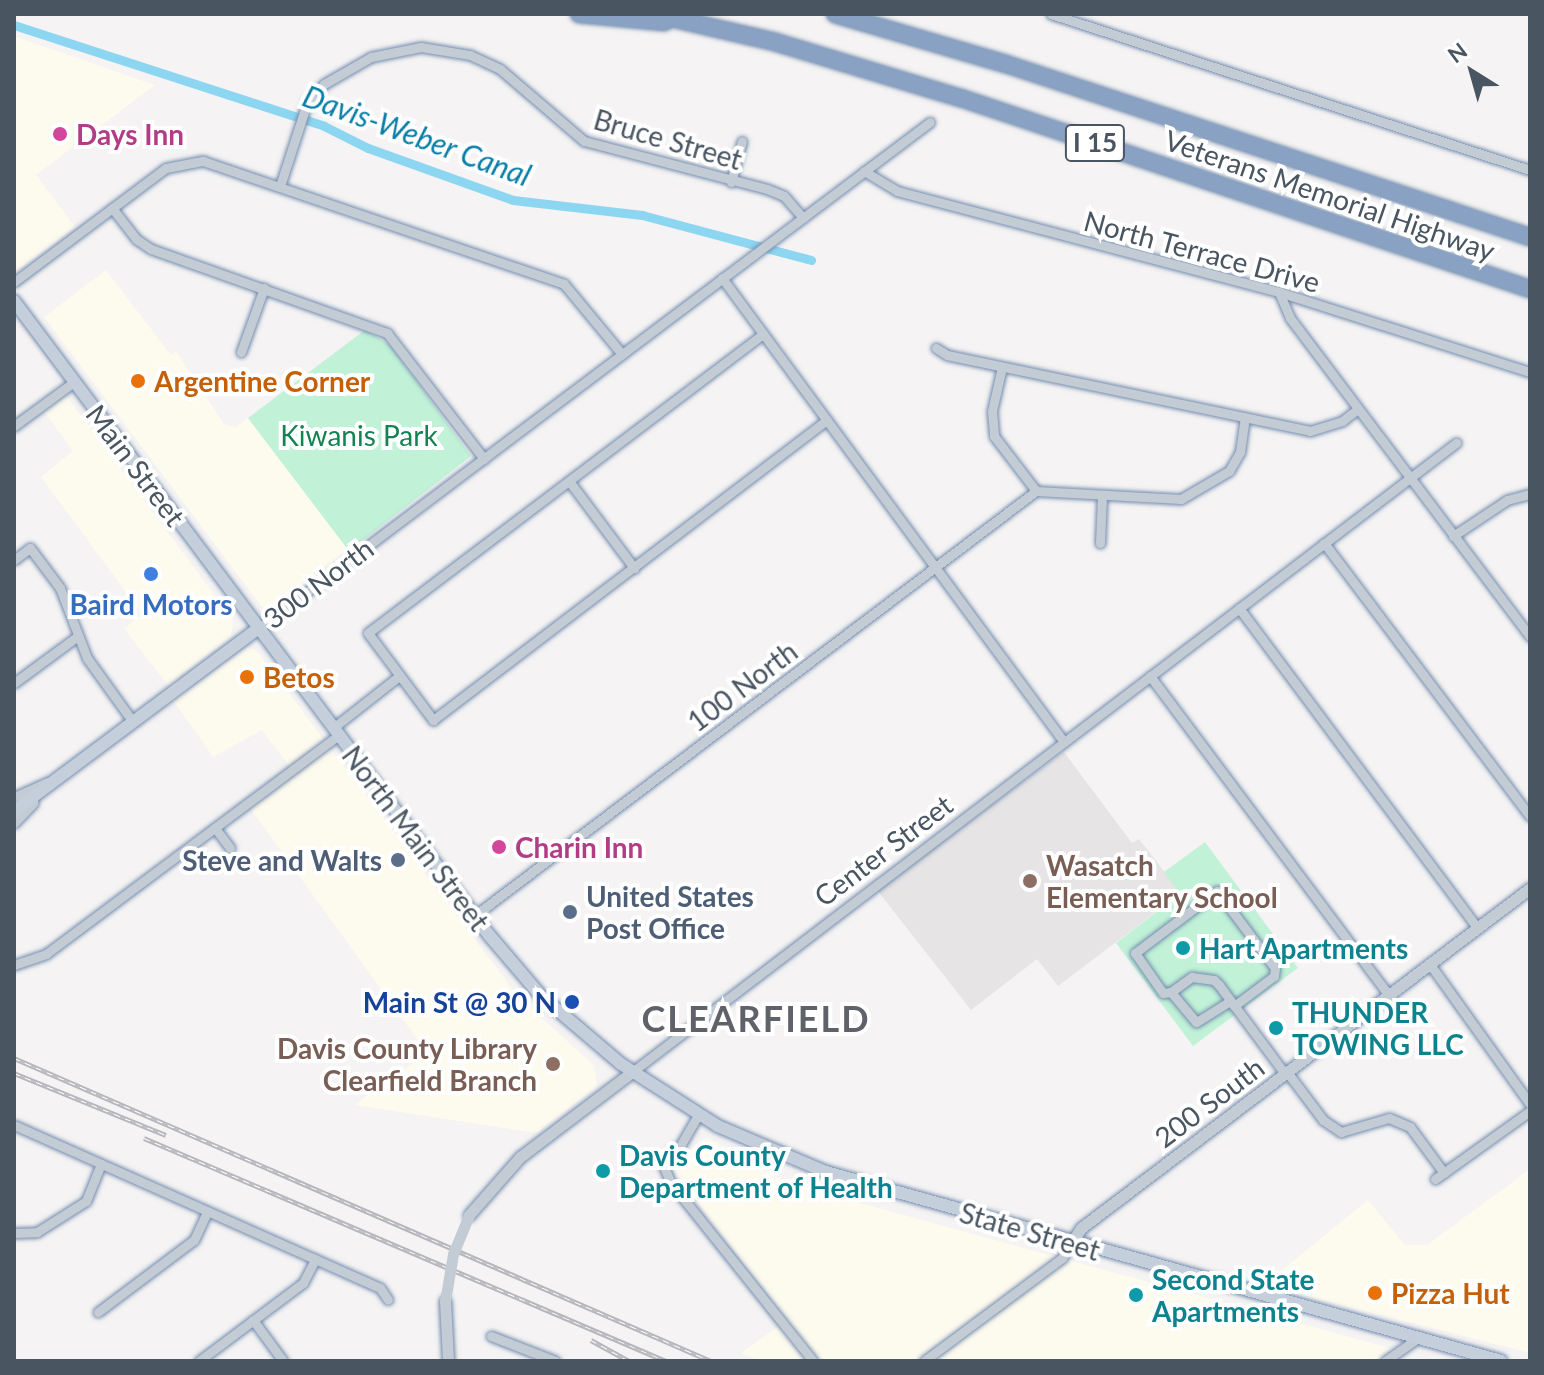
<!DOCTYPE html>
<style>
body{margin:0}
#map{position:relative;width:1544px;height:1375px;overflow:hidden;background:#f5f3f3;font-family:Lato,sans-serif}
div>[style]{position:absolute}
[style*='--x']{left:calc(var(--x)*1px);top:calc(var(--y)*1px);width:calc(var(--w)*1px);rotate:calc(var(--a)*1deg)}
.commercial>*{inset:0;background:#fdfaee}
.education>*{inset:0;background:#e6e4e5}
.green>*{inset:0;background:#c1f2d7}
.canal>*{height:9px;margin:-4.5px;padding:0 4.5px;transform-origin:4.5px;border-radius:4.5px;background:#8dd6f1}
.roads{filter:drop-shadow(0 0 2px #748daf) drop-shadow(0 0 2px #748daf)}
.minor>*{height:9px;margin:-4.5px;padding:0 4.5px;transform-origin:4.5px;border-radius:4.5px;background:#c3ccd4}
.tertiary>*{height:11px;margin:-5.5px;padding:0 5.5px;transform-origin:5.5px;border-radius:5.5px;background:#c3ccd4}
.secondary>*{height:12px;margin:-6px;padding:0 6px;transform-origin:6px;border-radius:6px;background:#c5cfdb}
.motorway>*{height:16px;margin:-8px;padding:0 8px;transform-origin:8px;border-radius:8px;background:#89a2c3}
.rail>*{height:5px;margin-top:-2.5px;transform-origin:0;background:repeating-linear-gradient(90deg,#fff 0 6px,#b5b7bd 0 12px);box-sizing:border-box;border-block:2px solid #b5b7bd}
.tertiary-bridge>*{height:11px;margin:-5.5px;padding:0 5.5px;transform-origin:5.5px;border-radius:5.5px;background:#c3ccd4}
.dots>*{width:22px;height:22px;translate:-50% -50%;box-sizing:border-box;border:4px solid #fff;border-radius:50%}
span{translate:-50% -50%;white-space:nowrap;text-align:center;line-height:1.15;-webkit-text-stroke:8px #fff;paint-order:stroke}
.shield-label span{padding:2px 6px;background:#fff;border:2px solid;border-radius:6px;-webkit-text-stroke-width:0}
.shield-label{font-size:26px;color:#495561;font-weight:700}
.hotel-label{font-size:28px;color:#b23c85;font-weight:700}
.left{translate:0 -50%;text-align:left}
.street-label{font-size:28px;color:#495561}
.food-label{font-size:28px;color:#c56008;font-weight:700}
.park-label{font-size:28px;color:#148352}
.shop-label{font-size:28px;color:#366cbe;font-weight:700}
.service-label{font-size:28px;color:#4e5e75;font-weight:700}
.right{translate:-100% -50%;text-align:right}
.education-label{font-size:28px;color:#785e54;font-weight:700}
.culture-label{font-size:28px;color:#0d838f;font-weight:700}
.transit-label{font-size:28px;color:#164399;font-weight:700}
.water-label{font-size:30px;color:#077da7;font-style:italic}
.district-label{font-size:36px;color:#5f6268;font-weight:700;letter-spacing:2px}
.frame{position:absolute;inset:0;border:16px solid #495561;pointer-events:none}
.north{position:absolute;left:1432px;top:32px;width:80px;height:80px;-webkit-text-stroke:6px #fff;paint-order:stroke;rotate:323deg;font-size:22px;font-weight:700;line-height:32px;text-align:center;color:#495561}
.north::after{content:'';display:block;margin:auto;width:28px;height:36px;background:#495561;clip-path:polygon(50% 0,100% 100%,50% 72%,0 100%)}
</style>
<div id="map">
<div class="commercial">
<div style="clip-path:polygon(14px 36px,155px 85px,36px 175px,75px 227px,14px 272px)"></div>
<div style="clip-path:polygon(106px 270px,171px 355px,176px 351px,224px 424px,236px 427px,248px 418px,349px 551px,274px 607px,262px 607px,44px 317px)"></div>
<div style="clip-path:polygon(60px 397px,67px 397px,233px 620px,231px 637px,182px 674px,171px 689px,124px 629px,142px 614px,41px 477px,73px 451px,43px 410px)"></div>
<div style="clip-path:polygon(247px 648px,256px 650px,519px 998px,594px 1065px,597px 1086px,536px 1133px,354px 1105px,427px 1053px,250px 808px,295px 774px,262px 730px,213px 757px,173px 700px)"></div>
<div style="clip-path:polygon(707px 1137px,787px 1183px,1394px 1349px,1378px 1361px,760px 1361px,741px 1353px,787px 1320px,669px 1165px)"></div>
<div style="clip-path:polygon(1530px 1169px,1530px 1353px,1272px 1287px,1283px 1269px,1368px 1200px,1405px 1245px,1427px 1245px)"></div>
</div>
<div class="education">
<div style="clip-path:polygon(1064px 752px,1132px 843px,1139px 839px,1181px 893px,1058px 986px,1037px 959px,971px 1010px,877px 890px)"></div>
</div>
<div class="green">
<div style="clip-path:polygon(365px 330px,390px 345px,471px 456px,349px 551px,248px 418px)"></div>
<div style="clip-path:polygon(1205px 842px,1298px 968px,1193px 1046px,1116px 943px,1180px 894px,1164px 872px)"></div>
</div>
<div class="canal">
<div style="--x:14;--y:25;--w:326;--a:18"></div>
<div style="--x:324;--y:126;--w:49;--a:26.6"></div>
<div style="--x:368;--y:148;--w:154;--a:19.7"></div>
<div style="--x:513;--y:200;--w:130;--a:6.6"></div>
<div style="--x:642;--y:215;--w:175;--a:14.9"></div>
</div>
<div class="roads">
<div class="minor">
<div style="--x:1051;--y:14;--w:504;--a:18.04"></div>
<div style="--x:864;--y:171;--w:39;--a:31"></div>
<div style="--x:897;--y:191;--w:395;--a:14.8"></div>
<div style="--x:1279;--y:292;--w:263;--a:17.7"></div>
<div style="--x:731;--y:182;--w:42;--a:-75"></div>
<div style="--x:280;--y:186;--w:87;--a:-72"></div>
<div style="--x:307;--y:103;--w:25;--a:-48"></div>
<div style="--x:324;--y:84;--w:54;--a:-29.9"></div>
<div style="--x:371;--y:57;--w:51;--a:-11.3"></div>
<div style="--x:421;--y:47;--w:50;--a:9.3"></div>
<div style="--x:470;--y:55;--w:33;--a:25"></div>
<div style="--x:500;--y:69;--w:111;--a:40.6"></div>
<div style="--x:584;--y:141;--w:189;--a:14.7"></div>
<div style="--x:767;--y:189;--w:18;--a:22"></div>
<div style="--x:784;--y:196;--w:29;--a:49"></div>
<div style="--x:112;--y:208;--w:39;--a:52"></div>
<div style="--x:136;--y:239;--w:18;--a:34"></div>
<div style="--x:151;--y:249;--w:251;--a:19.6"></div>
<div style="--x:387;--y:333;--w:159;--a:52.4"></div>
<div style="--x:722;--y:278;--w:576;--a:53.61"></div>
<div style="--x:14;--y:282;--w:190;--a:-36.9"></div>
<div style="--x:166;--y:168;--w:38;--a:-11"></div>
<div style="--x:203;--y:161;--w:381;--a:18.8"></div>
<div style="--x:564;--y:284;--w:91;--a:50.4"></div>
<div style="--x:1279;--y:292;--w:28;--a:67"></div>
<div style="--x:1290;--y:318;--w:399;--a:53"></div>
<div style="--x:763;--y:334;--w:495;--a:142.9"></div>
<div style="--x:368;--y:633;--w:109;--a:53.2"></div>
<div style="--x:433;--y:720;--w:495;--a:-37.3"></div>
<div style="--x:936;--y:348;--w:13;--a:32"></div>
<div style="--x:947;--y:355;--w:371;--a:11.8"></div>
<div style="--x:1310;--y:431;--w:34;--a:-17"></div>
<div style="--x:1342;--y:421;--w:20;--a:-37"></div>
<div style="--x:241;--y:352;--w:68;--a:-70.2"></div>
<div style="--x:1002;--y:367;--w:45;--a:102.8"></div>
<div style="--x:992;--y:411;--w:25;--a:85"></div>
<div style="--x:994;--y:436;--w:69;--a:52.6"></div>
<div style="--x:1036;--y:491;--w:145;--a:3.2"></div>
<div style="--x:1181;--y:499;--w:56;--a:-30.3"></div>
<div style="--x:1229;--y:471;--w:22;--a:-60"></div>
<div style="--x:1240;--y:452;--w:35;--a:-82"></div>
<div style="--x:14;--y:426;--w:74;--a:-36.3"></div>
<div style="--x:569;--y:481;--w:109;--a:53.2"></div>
<div style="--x:1453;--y:536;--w:65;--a:-33.7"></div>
<div style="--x:1507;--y:500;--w:24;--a:-15"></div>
<div style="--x:1100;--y:543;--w:46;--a:-87.5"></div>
<div style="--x:1324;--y:543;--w:342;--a:53"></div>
<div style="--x:14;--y:560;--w:20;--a:-37"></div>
<div style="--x:30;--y:548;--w:50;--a:53.1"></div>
<div style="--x:60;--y:588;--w:75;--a:68.9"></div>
<div style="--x:87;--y:658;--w:79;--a:54.3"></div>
<div style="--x:1239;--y:608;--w:398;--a:53.3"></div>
<div style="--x:259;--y:628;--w:840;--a:-37.02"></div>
<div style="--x:1150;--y:676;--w:397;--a:53.2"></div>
<div style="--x:14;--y:683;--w:79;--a:-36.3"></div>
<div style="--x:333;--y:728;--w:84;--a:-38.2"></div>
<div style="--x:14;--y:797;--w:36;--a:-24"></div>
<div style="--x:14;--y:823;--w:28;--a:-46"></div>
<div style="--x:215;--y:828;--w:25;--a:53"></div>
<div style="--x:474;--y:916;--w:705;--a:-37.1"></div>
<div style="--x:1429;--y:963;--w:173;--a:54.4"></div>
<div style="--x:14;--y:965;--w:34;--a:-19"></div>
<div style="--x:46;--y:954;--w:366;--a:-36.8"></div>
<div style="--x:1171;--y:992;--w:8;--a:173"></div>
<div style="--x:1163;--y:993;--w:49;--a:-125"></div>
<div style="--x:1135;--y:953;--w:103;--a:-37.1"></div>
<div style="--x:1217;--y:891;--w:96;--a:53"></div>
<div style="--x:1275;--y:968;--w:8;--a:97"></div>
<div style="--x:1274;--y:976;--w:50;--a:143.1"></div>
<div style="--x:1230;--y:1001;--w:40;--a:148"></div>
<div style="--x:1196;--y:1022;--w:39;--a:-130"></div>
<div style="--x:1171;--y:992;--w:26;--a:-36"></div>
<div style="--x:1192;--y:977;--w:22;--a:8"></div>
<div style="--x:1214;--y:980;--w:7;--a:45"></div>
<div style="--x:1219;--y:985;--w:111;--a:53.4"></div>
<div style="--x:632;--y:1072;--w:1037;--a:-37.36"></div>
<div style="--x:1287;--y:1072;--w:60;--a:53.1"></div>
<div style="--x:1323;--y:1120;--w:22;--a:34"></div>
<div style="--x:1341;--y:1132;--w:50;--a:-16.3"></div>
<div style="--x:1389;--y:1118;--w:23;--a:23"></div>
<div style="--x:1410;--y:1127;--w:57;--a:53.5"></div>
<div style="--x:698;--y:1115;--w:34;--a:120"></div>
<div style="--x:681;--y:1145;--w:25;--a:143"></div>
<div style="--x:661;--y:1160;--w:25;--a:67"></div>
<div style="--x:671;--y:1183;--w:228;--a:51.4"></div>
<div style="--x:14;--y:1125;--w:401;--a:24"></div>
<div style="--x:380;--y:1288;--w:14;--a:56"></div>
<div style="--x:1435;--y:1179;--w:117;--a:-35.6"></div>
<div style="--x:14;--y:1233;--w:23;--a:-2"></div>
<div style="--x:37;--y:1232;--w:58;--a:-32.3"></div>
<div style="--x:86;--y:1201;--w:40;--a:-68"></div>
<div style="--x:98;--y:1312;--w:120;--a:-36.9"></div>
<div style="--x:194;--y:1240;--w:31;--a:-65"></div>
<div style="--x:253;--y:1320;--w:51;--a:53.8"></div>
<div style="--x:491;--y:1336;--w:69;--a:21.3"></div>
<div style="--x:199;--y:1361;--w:130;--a:-36.9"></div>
<div style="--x:303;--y:1283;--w:27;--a:-63"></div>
<div style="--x:924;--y:1361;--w:172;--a:-36.7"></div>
<div style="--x:1062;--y:1258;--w:19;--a:-58"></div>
<div style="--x:1385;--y:1361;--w:38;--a:-35"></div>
</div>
<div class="tertiary">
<div style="--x:469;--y:1215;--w:77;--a:-48.7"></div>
<div style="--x:520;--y:1157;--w:141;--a:-37.2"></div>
<div style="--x:1072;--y:1242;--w:17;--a:-57"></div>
<div style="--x:1081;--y:1228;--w:563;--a:-37.13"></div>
<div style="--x:445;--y:1301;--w:60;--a:87.1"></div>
</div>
<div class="secondary">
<div style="--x:14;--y:301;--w:792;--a:53.16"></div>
<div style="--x:489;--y:935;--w:79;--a:49.6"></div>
<div style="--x:540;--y:995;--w:106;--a:40.4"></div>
<div style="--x:621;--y:1064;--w:115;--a:32.6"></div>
<div style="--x:718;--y:1126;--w:117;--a:23.1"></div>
<div style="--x:826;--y:1172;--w:701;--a:15.64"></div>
<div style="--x:14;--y:811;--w:306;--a:-36.8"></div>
</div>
<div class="motorway">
<div style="--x:579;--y:14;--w:86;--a:5.3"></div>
<div style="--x:654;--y:14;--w:124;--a:13"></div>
<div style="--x:775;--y:42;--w:194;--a:16.8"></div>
<div style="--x:961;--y:98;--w:600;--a:18.56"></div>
<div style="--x:835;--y:14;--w:178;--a:16.3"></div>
<div style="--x:1006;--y:64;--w:552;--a:18.27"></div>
</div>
</div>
<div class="rail">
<div style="--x:14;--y:1058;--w:760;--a:23.5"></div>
<div style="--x:14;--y:1073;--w:164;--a:22.2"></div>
<div style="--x:144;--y:1138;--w:568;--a:23.13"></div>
<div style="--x:591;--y:1340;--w:43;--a:28.9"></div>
</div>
<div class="tertiary-bridge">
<div style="--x:445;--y:1301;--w:48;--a:-80.3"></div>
<div style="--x:453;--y:1254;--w:42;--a:-67.7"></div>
</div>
<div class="dots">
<div style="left:60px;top:134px;background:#d1479c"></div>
<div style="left:138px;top:381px;background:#e8710a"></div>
<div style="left:151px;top:574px;background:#3f7fe0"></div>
<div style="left:247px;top:677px;background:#e8710a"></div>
<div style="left:499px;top:847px;background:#d1479c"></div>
<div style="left:398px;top:860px;background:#5c6f8a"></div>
<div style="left:1030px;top:881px;background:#8d6e63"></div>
<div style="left:570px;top:912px;background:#5c6f8a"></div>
<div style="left:1183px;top:948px;background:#0f9aa8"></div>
<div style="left:572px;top:1002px;background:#1a4fb4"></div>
<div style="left:1276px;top:1028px;background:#0f9aa8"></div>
<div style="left:553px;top:1064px;background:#8d6e63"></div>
<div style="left:603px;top:1171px;background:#0f9aa8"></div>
<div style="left:1375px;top:1293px;background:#e8710a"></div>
<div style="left:1136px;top:1295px;background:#0f9aa8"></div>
</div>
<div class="shield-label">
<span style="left:1095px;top:143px">I 15</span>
</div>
<div class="hotel-label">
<span class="left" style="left:76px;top:134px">Days Inn</span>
<span class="left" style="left:515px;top:847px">Charin Inn</span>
</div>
<div class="street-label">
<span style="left:668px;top:139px;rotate:16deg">Bruce Street</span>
<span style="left:1330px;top:195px;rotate:19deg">Veterans Memorial Highway</span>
<span style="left:1202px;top:251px;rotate:15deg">North Terrace Drive</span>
<span style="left:136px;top:465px;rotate:53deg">Main Street</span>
<span style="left:318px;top:583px;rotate:-37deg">300 North</span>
<span style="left:742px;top:686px;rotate:-37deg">100 North</span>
<span style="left:416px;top:838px;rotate:53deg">North Main Street</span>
<span style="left:883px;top:850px;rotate:-37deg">Center Street</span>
<span style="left:1209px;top:1102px;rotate:-37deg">200 South</span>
<span style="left:1030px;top:1231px;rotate:16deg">State Street</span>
</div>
<div class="food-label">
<span class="left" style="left:154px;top:381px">Argentine Corner</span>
<span class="left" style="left:263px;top:677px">Betos</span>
<span class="left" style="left:1391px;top:1293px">Pizza Hut</span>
</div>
<div class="park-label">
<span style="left:359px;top:435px">Kiwanis Park</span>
</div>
<div class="shop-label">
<span style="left:151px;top:604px">Baird Motors</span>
</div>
<div class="service-label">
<span class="right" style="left:382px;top:860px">Steve and Walts</span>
<span class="left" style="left:586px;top:912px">United States<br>Post Office</span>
</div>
<div class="education-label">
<span class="left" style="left:1046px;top:881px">Wasatch<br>Elementary School</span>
<span class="right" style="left:537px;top:1064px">Davis County Library<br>Clearfield Branch</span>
</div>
<div class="culture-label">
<span class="left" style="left:1199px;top:948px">Hart Apartments</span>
<span class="left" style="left:1292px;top:1028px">THUNDER<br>TOWING LLC</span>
<span class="left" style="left:619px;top:1171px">Davis County<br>Department of Health</span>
<span class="left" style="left:1152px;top:1295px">Second State<br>Apartments</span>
</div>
<div class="transit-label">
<span class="right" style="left:556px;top:1002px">Main St @ 30 N</span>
</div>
<div class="water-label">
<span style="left:417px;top:135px;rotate:20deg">Davis-Weber Canal</span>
</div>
<div class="district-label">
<span style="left:756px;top:1019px">CLEARFIELD</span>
</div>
<div class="frame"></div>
<div class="north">N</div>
</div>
